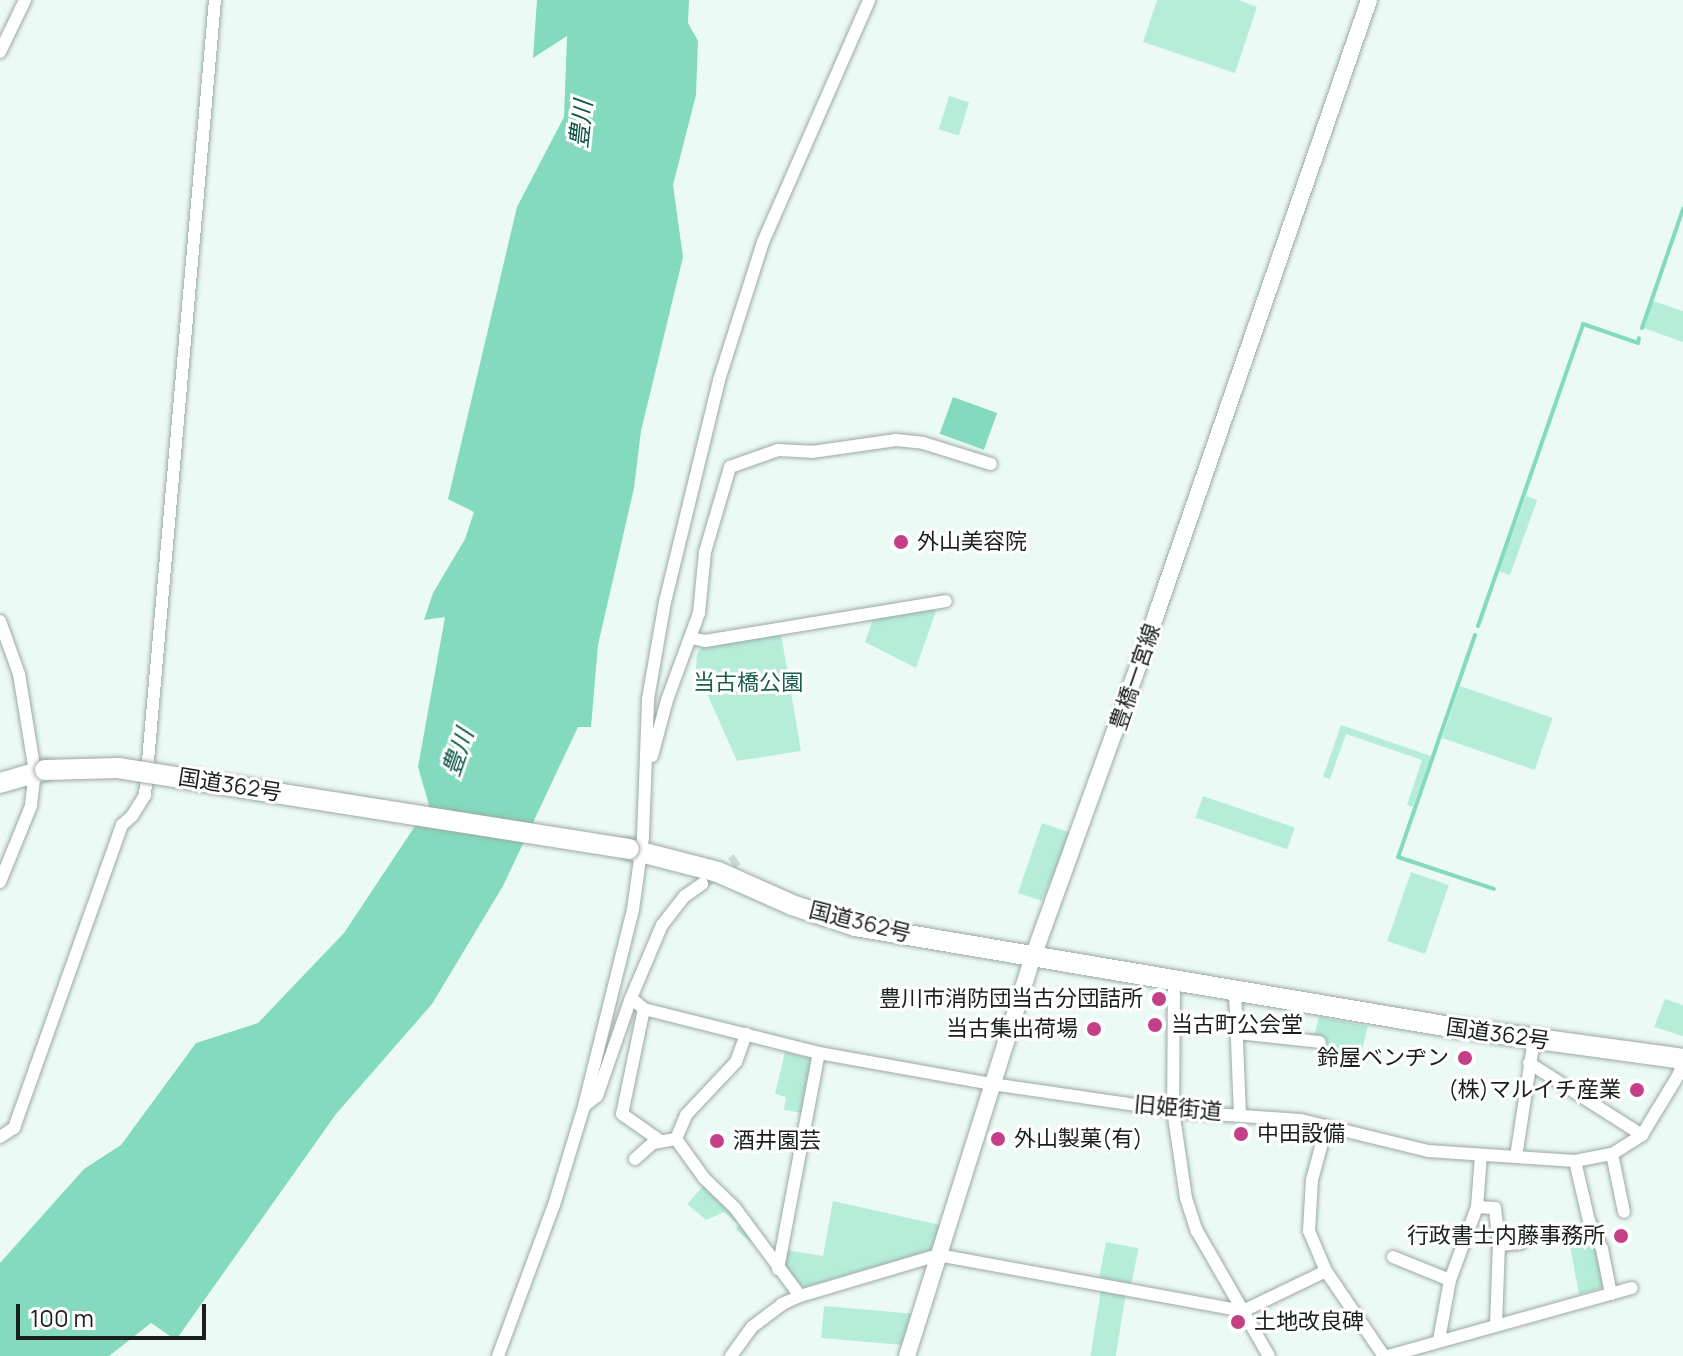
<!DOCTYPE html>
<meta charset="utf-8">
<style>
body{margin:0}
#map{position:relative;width:1683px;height:1356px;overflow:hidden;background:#ecfaf5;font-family:Manrope,"Noto Sans JP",sans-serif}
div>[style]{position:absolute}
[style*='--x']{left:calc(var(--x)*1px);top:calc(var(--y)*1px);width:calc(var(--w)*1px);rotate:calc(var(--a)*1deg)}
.green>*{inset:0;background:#b6edd9;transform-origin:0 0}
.water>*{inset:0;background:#83dabe;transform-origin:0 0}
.stream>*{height:4px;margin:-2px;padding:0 2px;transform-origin:2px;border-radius:2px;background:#83dabe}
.minor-tunnel>*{height:12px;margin-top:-6px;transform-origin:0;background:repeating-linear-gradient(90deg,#ccd9d5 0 12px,transparent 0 18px)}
.roads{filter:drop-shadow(0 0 2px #9ca9a4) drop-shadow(0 0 2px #9ca9a4)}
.minor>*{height:12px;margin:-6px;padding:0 6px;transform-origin:6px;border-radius:6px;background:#fff}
.secondary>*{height:16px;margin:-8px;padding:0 8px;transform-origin:8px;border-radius:8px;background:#fff}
.trunk>*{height:20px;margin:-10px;padding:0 10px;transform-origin:10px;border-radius:10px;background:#fff}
.bridges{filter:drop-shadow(0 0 2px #9ca9a4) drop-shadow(0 0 2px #9ca9a4)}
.trunk-bridge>*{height:20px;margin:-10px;padding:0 10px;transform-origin:10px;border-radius:10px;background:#fff}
.dots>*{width:22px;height:22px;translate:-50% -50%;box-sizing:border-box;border:4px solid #fff;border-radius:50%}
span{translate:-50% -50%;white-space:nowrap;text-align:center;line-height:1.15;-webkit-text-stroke:6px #fff;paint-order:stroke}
.poi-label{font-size:22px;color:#1a1f1d}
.left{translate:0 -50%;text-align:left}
.right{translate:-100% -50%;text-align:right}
.street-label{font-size:22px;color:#1a1f1d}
.park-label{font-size:22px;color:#195e4c}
.water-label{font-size:24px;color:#0a5443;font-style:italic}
.scale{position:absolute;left:16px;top:1304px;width:190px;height:36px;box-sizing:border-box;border:4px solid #1a1f1d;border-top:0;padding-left:10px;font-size:24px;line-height:28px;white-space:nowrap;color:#1a1f1d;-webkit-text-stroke:6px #fff;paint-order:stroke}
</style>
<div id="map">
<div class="green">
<div style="clip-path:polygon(1157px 0,1238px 0,1257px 7px,1235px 73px,1143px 42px)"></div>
<div style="left:949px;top:96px;width:21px;height:35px;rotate:17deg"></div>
<div style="clip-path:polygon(1653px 301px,1683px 311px,1683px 342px,1644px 328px)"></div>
<div style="left:1526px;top:496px;width:12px;height:80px;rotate:20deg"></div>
<div style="clip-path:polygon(933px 609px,936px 611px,916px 668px,865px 642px,873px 619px)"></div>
<div style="clip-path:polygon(781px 634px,801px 751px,737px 761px,696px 669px,697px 653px,704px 646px)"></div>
<div style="left:1460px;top:686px;width:98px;height:55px;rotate:19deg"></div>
<div style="clip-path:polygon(1341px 725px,1431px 756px,1413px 807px,1407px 805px,1422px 760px,1346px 734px,1330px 779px,1323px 777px)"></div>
<div style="left:1203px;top:796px;width:97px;height:23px;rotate:19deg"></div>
<div style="clip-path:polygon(1042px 823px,1071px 833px,1042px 901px,1018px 893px)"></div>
<div style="left:1411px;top:872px;width:40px;height:73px;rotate:19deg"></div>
<div style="clip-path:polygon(1665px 999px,1683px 1005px,1683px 1036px,1654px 1027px)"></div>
<div style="clip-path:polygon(1319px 1017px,1368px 1026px,1360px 1058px,1298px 1037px,1315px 1033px)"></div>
<div style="clip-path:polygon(785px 1052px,813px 1059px,803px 1113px,784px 1110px,786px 1097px,775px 1094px)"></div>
<div style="clip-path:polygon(705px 1184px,733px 1210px,754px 1240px,750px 1242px,736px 1229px,739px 1225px,724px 1212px,706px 1220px,687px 1204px)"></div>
<div style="clip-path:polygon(833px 1201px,940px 1225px,932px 1250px,806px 1287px,800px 1285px,784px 1267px,787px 1250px,823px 1256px)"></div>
<div style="clip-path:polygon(1588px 1229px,1599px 1251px,1605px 1287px,1579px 1294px,1568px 1235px)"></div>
<div style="left:1106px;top:1242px;width:33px;height:36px;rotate:11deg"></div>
<div style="left:1101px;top:1290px;width:25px;height:67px;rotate:9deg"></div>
<div style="left:824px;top:1306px;width:87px;height:32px;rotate:5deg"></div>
</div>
<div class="water">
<div style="clip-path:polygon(537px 0,689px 0,688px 23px,698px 41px,696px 95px,673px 185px,683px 257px,641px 431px,634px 488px,598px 645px,591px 727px,578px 727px,503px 886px,432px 1004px,336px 1114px,176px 1340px,151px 1323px,109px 1356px,0 1356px,0 1263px,84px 1169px,121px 1145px,196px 1043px,258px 1023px,344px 933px,429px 805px,418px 767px,445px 617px,424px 620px,433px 593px,465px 539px,474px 512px,448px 499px,517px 207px,564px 117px,567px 36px,533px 58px)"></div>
<div style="left:953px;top:397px;width:47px;height:39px;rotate:20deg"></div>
</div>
<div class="stream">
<div style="--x:1642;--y:328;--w:126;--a:-71"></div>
<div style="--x:1478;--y:626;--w:320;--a:-70.8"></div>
<div style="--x:1583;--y:324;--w:58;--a:19.1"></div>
<div style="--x:1638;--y:343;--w:5;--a:-79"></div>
<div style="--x:1475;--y:635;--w:235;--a:109.1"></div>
<div style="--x:1398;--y:857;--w:101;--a:18.4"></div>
</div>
<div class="minor-tunnel">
<div style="--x:702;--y:884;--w:43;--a:-35.5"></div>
</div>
<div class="roads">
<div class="minor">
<div style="--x:0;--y:52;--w:58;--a:-64.3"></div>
<div style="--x:0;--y:621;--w:56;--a:70.3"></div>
<div style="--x:19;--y:674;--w:99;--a:80.7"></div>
<div style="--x:35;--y:772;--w:34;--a:97"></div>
<div style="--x:31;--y:806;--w:82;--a:112.2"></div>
<div style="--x:691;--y:638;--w:14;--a:12"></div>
<div style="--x:705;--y:641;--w:244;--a:-9.4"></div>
<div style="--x:652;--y:756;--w:58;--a:-75"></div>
<div style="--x:667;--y:700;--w:93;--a:-69.8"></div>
<div style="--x:699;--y:613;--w:61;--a:-84.4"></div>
<div style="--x:705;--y:552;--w:89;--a:-73.6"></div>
<div style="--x:730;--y:467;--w:51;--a:-19.5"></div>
<div style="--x:778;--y:450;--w:34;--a:3"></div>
<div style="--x:812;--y:452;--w:85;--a:-8.1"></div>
<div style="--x:896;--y:440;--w:27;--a:6"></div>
<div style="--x:923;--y:443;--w:71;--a:17.2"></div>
<div style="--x:1174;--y:979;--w:131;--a:90.4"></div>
<div style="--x:1173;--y:1110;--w:89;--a:81.6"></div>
<div style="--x:1186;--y:1198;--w:35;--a:72"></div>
<div style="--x:1197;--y:1231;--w:144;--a:60.1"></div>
<div style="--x:1235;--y:991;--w:123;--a:87.7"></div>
<div style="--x:631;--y:998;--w:17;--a:40"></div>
<div style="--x:644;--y:1009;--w:180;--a:14.1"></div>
<div style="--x:819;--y:1053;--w:169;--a:10.2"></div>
<div style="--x:985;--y:1083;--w:200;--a:8.3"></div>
<div style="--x:1183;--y:1112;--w:118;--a:3.9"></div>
<div style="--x:1301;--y:1120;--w:131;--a:13.7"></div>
<div style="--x:1428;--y:1151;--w:147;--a:3.9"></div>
<div style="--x:1575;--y:1161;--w:38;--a:-11"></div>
<div style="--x:1612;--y:1154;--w:36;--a:-32"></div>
<div style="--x:1642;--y:1135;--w:71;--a:-58.8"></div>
<div style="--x:1679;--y:1074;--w:15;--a:-74"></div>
<div style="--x:644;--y:1009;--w:107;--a:101.8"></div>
<div style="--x:622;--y:1114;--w:45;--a:35.1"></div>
<div style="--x:1237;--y:1033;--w:83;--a:6.2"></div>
<div style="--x:1529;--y:1063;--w:134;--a:32.5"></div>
<div style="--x:584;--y:1106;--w:16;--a:-38"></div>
<div style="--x:597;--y:1096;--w:104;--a:-70.9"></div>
<div style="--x:631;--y:998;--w:79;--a:-67"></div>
<div style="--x:662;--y:925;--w:37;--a:-52"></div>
<div style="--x:685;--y:896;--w:21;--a:-35"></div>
<div style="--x:1326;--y:1128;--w:54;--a:105.1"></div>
<div style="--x:1312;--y:1180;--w:51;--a:93.4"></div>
<div style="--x:1309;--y:1231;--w:43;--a:67"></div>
<div style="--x:1326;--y:1271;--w:103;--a:55.7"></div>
<div style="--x:0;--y:1137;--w:17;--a:-33"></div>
<div style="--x:14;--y:1128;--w:322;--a:-70.4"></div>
<div style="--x:122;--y:825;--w:13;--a:-42"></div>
<div style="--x:132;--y:816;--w:25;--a:-58"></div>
<div style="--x:145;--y:795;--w:798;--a:-84.97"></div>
<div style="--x:676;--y:1139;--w:48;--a:54.3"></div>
<div style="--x:704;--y:1178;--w:43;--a:44.1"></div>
<div style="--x:735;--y:1208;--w:109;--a:53.5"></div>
<div style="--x:1612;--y:1154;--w:59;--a:78.3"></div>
<div style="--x:1516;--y:1157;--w:119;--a:-81.3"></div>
<div style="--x:635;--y:1159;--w:24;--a:-42"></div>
<div style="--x:653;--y:1143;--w:23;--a:-10"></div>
<div style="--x:676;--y:1139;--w:26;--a:-67"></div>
<div style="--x:686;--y:1115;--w:73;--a:-46.7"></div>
<div style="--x:736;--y:1062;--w:30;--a:-70"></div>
<div style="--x:1575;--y:1161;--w:62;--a:76.9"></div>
<div style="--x:1589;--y:1221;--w:31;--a:65"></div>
<div style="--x:1602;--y:1249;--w:46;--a:78.7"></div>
<div style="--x:1477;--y:1207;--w:18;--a:3"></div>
<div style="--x:1495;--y:1208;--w:37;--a:84"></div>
<div style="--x:1499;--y:1245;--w:22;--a:-5"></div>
<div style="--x:1393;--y:1257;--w:61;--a:22"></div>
<div style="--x:778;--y:1269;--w:220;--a:-79.3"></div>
<div style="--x:1496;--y:1325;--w:80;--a:-87.9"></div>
<div style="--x:1439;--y:1340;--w:61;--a:-79.6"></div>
<div style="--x:1450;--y:1280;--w:78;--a:-69.7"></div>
<div style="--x:1477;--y:1207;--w:52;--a:-85.6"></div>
<div style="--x:498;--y:1356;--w:161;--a:-69.7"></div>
<div style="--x:554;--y:1205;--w:103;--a:-73.1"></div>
<div style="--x:584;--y:1106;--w:202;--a:-76"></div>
<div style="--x:633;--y:910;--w:74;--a:-82.2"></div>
<div style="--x:643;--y:837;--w:138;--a:-87.9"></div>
<div style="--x:648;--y:699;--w:98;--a:-80.1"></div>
<div style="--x:665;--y:602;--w:228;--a:-76.3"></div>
<div style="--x:719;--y:380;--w:145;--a:-72.3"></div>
<div style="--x:763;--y:242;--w:264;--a:-66.3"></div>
<div style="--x:731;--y:1356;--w:36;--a:-54"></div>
<div style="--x:752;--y:1327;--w:38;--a:-37"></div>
<div style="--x:782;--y:1304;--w:20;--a:-24"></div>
<div style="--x:800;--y:1296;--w:144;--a:-16.5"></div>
<div style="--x:938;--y:1255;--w:310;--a:10.4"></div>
<div style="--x:1243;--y:1311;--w:92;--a:-25.7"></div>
<div style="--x:1388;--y:1356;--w:253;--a:-15.6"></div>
</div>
<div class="secondary">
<div style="--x:907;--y:1356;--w:422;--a:-72.5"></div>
<div style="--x:1034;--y:954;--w:308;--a:-70.1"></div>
<div style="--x:1139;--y:664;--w:703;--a:-70.89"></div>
</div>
<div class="trunk">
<div style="--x:0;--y:783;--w:47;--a:-16.1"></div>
<div style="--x:629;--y:849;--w:92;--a:14.5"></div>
<div style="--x:718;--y:872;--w:81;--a:24"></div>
<div style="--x:792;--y:905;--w:66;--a:18.4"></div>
<div style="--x:855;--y:926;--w:604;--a:9.63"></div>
<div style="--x:1450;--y:1027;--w:235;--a:7.8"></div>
</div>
</div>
<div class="bridges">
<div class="trunk-bridge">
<div style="--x:45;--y:770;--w:73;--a:-1.6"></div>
<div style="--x:118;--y:768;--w:517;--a:9.01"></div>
</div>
</div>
<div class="dots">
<div style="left:901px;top:542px;background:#c34086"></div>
<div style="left:1159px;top:999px;background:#c34086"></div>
<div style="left:1155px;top:1025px;background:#c34086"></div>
<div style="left:1094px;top:1029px;background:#c34086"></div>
<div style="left:1465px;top:1058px;background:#c34086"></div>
<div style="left:1637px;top:1090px;background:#c34086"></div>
<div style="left:1241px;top:1134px;background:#c34086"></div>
<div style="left:998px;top:1139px;background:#c34086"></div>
<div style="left:717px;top:1141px;background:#c34086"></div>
<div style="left:1621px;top:1236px;background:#c34086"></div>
<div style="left:1238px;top:1322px;background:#c34086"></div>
</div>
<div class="poi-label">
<span class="left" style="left:917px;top:542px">外山美容院</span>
<span class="right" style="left:1143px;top:999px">豊川市消防団当古分団詰所</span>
<span class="left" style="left:1171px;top:1025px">当古町公会堂</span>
<span class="right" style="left:1078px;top:1029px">当古集出荷場</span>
<span class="right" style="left:1449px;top:1058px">鈴屋ベンヂン</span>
<span class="right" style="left:1621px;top:1090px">(株)マルイチ産業</span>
<span class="left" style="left:1257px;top:1134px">中田設備</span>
<span class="left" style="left:1014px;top:1139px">外山製菓(有)</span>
<span class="left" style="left:733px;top:1141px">酒井園芸</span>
<span class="right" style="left:1605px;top:1236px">行政書士内藤事務所</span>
<span class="left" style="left:1254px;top:1322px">土地改良碑</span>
</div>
<div class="street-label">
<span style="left:1135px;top:677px;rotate:-71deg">豊橋一宮線</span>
<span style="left:230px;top:785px;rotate:9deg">国道362号</span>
<span style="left:860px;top:922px;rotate:14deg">国道362号</span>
<span style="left:1498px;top:1034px;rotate:8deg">国道362号</span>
<span style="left:1178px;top:1108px;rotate:5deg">旧姫街道</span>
</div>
<div class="park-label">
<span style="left:748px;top:683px">当古橋公園</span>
</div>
<div class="water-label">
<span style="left:580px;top:124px;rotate:-84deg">豊川</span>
<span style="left:457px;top:752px;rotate:-71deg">豊川</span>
</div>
<div class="scale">100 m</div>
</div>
